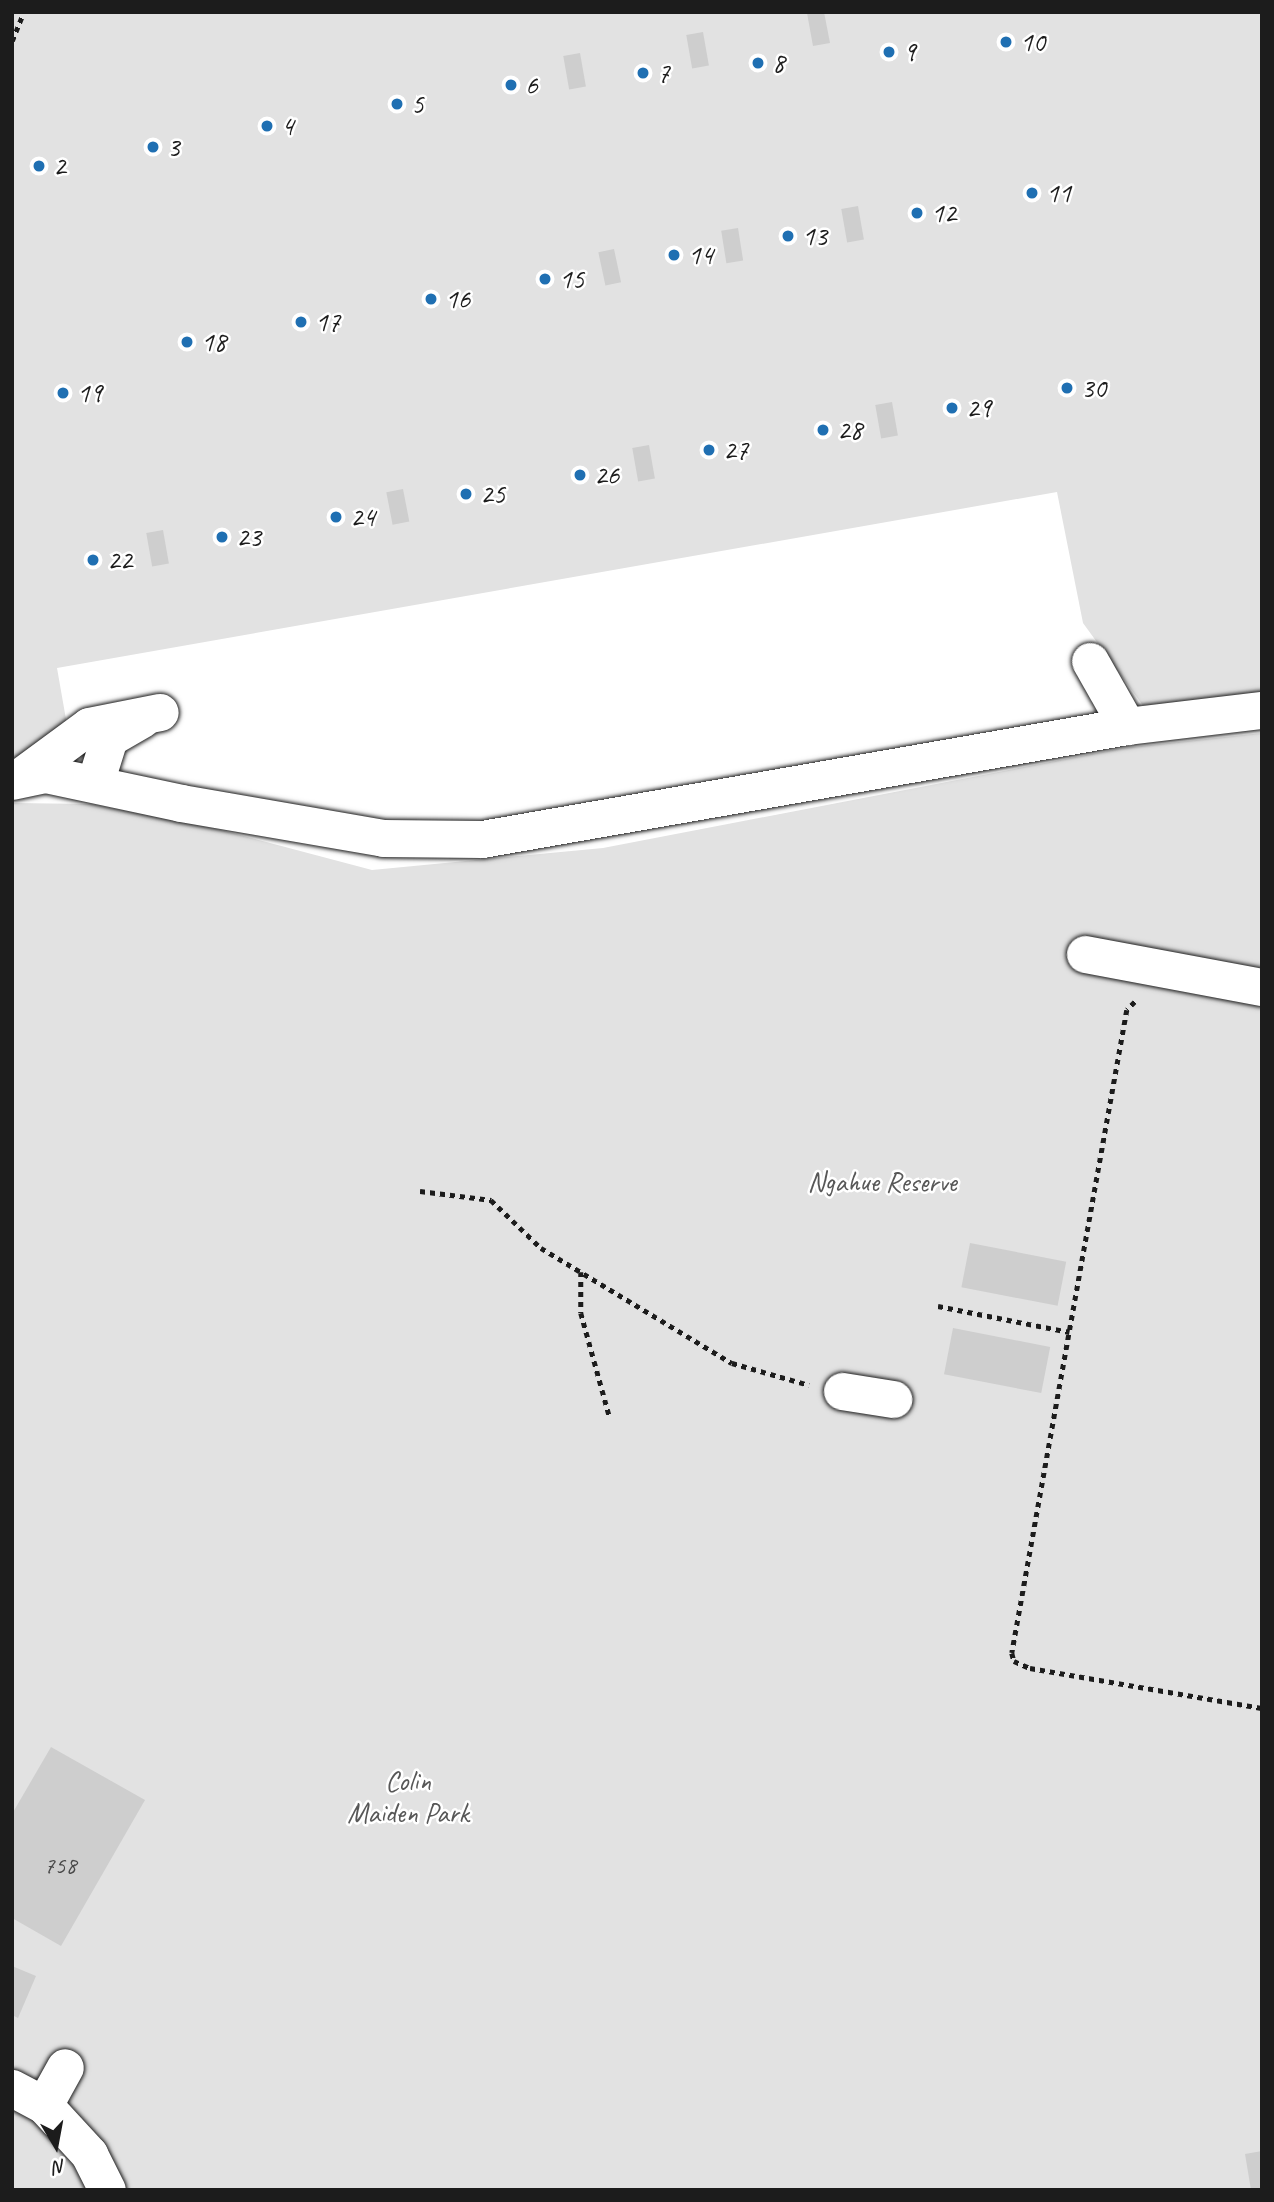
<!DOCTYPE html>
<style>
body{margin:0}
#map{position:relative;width:1274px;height:2202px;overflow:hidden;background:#fff;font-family:Caveat,sans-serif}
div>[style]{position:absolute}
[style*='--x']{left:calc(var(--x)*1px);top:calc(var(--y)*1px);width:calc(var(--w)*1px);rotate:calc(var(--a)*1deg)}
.green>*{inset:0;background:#e2e2e2}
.building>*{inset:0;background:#cecece;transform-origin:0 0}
.path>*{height:4.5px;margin-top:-2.25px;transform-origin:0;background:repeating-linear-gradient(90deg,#1c1c1c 0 5px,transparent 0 10px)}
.roads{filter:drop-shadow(0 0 2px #1c1c1c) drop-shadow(0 0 2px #1c1c1c)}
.minor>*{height:37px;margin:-18.5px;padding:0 18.5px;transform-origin:18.5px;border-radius:18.5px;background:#fff}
.dots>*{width:19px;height:19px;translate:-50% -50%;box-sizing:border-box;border:4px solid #fff;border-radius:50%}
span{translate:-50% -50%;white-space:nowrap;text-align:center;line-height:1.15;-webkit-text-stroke:5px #fff;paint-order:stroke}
.number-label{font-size:24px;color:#484848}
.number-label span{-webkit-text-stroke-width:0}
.poi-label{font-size:28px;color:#1c1c1c}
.left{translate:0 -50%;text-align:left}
.park-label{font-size:28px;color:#575757}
.frame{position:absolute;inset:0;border:14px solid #1c1c1c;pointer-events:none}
.north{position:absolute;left:21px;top:2111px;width:70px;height:70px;-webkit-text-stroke:5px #fff;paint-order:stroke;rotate:170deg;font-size:19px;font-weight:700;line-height:28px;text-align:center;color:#1c1c1c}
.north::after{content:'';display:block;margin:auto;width:24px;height:32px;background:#1c1c1c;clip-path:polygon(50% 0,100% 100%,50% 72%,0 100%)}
</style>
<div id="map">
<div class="green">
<div style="clip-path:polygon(12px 12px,1262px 12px,1262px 692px,1144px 707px,1083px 623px,1057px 492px,57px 668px,67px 725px,12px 764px)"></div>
<div style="clip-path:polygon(1262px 733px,1262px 2190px,12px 2190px,12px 803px,91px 804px,217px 829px,372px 870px,603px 848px,1123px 748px)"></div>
</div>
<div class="building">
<div style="clip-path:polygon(811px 12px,824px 12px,830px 43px,813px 46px,807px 13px)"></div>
<div style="left:703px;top:32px;width:34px;height:17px;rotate:80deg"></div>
<div style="left:580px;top:53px;width:34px;height:17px;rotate:80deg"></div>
<div style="left:858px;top:206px;width:34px;height:17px;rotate:80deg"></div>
<div style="left:738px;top:228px;width:33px;height:17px;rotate:81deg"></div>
<div style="left:614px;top:249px;width:34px;height:16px;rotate:78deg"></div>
<div style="left:892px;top:402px;width:34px;height:17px;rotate:80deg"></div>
<div style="left:649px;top:445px;width:34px;height:17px;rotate:80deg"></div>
<div style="left:403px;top:489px;width:33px;height:17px;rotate:79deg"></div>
<div style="left:163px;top:530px;width:34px;height:17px;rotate:80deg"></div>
<div style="left:970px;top:1243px;width:98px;height:45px;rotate:11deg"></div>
<div style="left:953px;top:1328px;width:99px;height:47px;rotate:11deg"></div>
<div style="clip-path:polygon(51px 1747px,145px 1800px,61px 1946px,12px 1918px,12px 1814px)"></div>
<div style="clip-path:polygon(12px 1966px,36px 1976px,18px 2018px,12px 2015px)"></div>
<div style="clip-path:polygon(1262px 2151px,1262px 2190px,1251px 2190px,1245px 2154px)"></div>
</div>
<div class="path">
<div style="--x:12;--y:41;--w:31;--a:-68"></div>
<div style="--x:1135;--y:1002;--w:11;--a:135"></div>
<div style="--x:1127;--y:1010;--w:653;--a:100.14"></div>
<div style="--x:1012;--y:1653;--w:8;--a:76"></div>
<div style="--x:1014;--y:1661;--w:17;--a:24"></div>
<div style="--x:1030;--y:1668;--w:235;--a:9.8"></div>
<div style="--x:420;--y:1191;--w:72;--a:7.2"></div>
<div style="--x:491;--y:1200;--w:69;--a:43.8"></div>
<div style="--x:541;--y:1248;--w:223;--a:31.1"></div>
<div style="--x:732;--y:1363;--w:80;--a:15.9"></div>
<div style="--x:581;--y:1272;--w:41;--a:90"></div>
<div style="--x:581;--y:1313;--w:109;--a:74.6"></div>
<div style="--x:938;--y:1306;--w:134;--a:11.2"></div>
</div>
<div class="roads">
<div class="minor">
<div style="--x:1090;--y:661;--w:75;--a:60.4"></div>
<div style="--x:17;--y:779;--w:89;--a:-36.4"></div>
<div style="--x:89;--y:726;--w:72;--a:-11.2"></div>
<div style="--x:12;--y:781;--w:34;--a:-12"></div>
<div style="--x:45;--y:774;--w:139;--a:12"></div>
<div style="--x:181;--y:803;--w:205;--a:9.8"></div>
<div style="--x:383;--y:838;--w:99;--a:0.6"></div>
<div style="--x:482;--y:839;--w:655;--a:-9.94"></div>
<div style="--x:1127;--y:726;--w:136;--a:-6.8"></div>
<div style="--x:95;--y:783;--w:47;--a:-72.7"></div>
<div style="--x:109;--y:738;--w:38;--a:-30"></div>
<div style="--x:1085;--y:954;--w:180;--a:10.6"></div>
<div style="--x:842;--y:1391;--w:52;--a:8.9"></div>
<div style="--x:12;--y:2088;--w:36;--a:28"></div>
<div style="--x:44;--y:2105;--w:67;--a:47.4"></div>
<div style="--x:89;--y:2154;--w:40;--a:63.4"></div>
<div style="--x:44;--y:2105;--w:43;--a:-61.1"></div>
</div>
</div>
<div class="dots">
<div style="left:1006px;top:42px;background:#1f6fb2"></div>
<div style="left:889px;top:52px;background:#1f6fb2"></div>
<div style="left:758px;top:63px;background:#1f6fb2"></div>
<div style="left:643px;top:73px;background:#1f6fb2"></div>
<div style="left:511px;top:85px;background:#1f6fb2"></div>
<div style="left:397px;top:104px;background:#1f6fb2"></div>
<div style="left:267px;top:126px;background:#1f6fb2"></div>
<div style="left:153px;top:147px;background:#1f6fb2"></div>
<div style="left:39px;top:166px;background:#1f6fb2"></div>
<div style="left:1032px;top:193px;background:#1f6fb2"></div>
<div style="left:917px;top:213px;background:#1f6fb2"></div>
<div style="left:788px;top:236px;background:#1f6fb2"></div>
<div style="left:674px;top:255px;background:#1f6fb2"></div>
<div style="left:545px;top:279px;background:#1f6fb2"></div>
<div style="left:431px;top:299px;background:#1f6fb2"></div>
<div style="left:301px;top:322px;background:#1f6fb2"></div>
<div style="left:187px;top:342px;background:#1f6fb2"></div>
<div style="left:1067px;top:388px;background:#1f6fb2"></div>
<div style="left:63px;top:393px;background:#1f6fb2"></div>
<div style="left:952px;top:408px;background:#1f6fb2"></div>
<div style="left:823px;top:430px;background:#1f6fb2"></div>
<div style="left:709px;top:450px;background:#1f6fb2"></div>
<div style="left:580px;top:475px;background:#1f6fb2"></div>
<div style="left:466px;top:494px;background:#1f6fb2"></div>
<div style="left:336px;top:517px;background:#1f6fb2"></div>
<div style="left:222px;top:537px;background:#1f6fb2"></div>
<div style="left:93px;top:560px;background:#1f6fb2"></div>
</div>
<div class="number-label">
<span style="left:60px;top:1866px">758</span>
</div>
<div class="poi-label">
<span class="left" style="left:1020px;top:42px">10</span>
<span class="left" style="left:903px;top:52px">9</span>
<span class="left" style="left:772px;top:63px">8</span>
<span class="left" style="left:657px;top:73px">7</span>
<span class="left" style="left:525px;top:85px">6</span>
<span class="left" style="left:411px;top:104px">5</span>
<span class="left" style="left:281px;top:126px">4</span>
<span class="left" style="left:167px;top:147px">3</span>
<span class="left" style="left:53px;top:166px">2</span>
<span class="left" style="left:1046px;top:193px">11</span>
<span class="left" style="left:931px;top:213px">12</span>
<span class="left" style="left:802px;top:236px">13</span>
<span class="left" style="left:688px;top:255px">14</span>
<span class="left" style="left:559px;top:279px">15</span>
<span class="left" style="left:445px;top:299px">16</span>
<span class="left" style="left:315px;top:322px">17</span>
<span class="left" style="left:201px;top:342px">18</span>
<span class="left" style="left:1081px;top:388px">30</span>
<span class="left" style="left:77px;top:393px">19</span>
<span class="left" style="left:966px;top:408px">29</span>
<span class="left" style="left:837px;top:430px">28</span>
<span class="left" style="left:723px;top:450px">27</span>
<span class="left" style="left:594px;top:475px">26</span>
<span class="left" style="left:480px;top:494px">25</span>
<span class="left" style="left:350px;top:517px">24</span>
<span class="left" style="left:236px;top:537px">23</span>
<span class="left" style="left:107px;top:560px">22</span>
</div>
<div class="park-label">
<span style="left:882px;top:1182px">Ngahue Reserve</span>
<span style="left:408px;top:1797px">Colin<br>Maiden Park</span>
</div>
<div class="frame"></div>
<div class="north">N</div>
</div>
